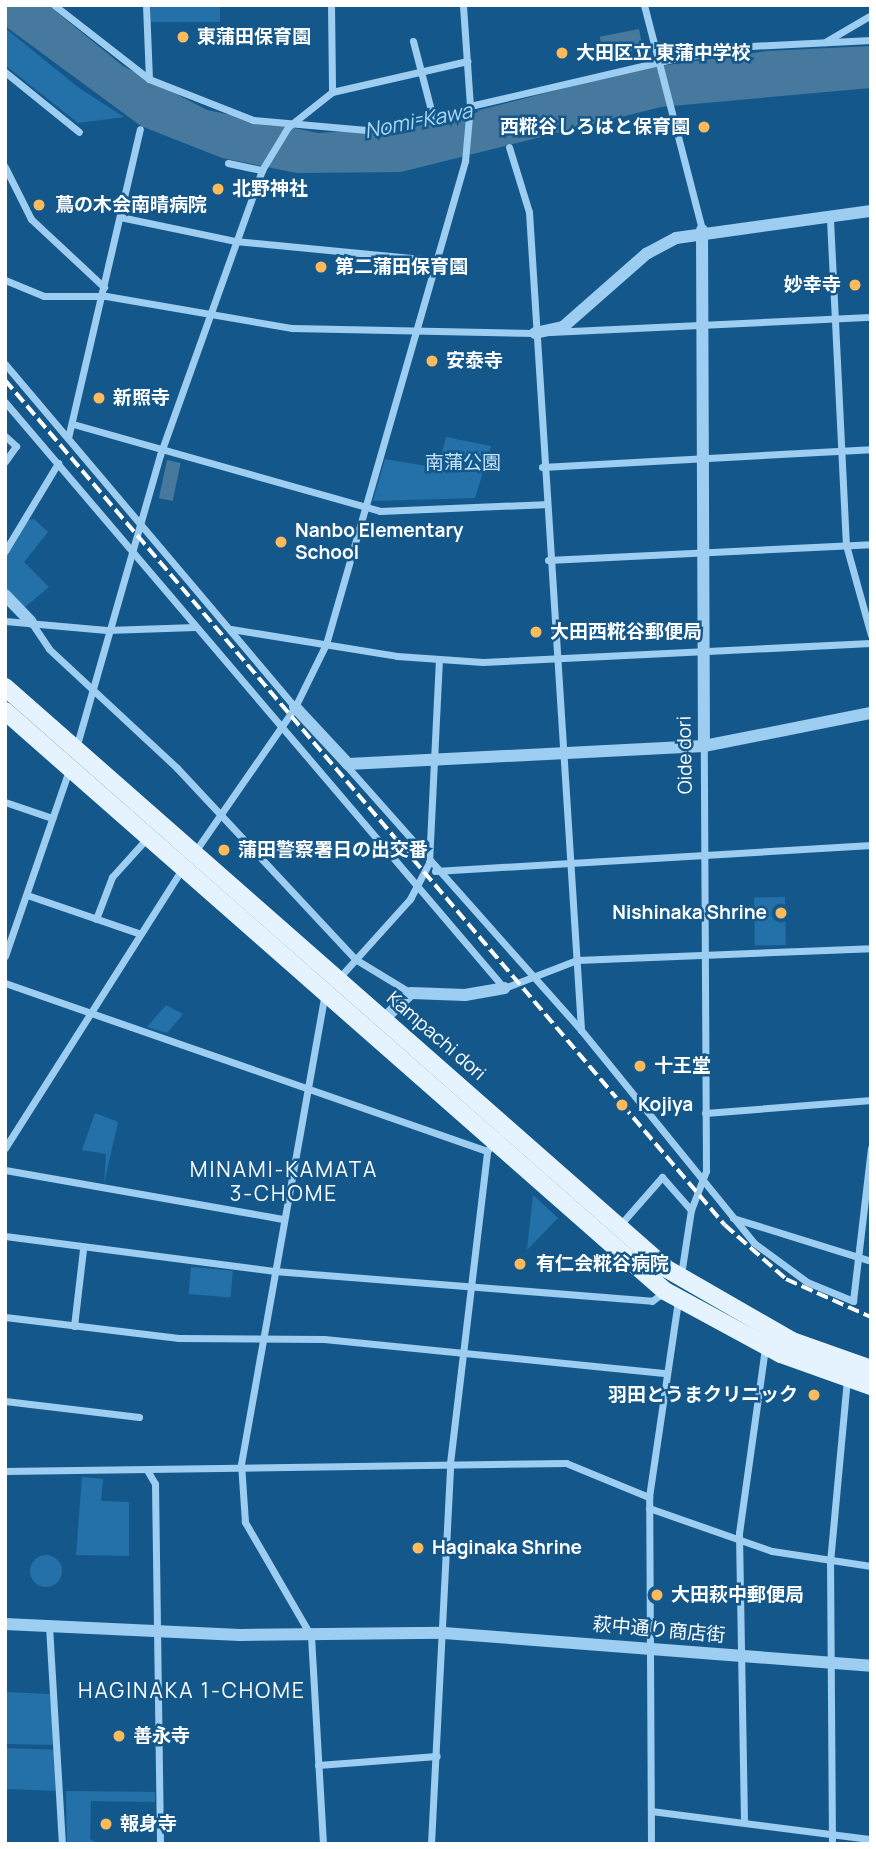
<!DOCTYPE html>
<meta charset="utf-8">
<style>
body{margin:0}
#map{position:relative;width:876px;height:1849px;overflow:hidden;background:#14588b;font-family:Manrope,"Noto Sans JP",sans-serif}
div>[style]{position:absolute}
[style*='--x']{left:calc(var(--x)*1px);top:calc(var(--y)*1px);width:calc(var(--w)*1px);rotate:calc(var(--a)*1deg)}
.green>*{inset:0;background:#2371a8;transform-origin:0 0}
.round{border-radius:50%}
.water>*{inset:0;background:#47799f;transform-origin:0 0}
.minor>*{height:7px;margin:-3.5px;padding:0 3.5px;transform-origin:3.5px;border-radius:3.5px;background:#9dcdf0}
.tertiary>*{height:12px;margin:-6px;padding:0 6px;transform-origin:6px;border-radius:6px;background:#9dcdf0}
.primary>*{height:18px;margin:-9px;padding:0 9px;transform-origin:9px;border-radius:9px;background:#e5f3ff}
.rail>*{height:3.5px;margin-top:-1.75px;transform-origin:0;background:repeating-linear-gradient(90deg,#fff 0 12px,transparent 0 17px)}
.dots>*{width:19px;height:19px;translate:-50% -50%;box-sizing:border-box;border:4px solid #14588b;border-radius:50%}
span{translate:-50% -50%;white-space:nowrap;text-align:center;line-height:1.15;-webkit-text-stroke:5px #14588b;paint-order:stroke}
.poi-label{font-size:19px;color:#fff;font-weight:700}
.left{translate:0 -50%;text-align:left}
.right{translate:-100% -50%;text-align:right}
.park-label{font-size:19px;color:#c3e4fc}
.street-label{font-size:19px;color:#fff}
.water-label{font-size:21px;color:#a8d7f7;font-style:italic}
.neighbourhood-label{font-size:21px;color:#fff;letter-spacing:2px}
.frame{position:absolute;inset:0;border:7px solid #fff;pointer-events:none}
</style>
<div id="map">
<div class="green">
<div style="left:151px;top:5px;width:69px;height:17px"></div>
<div style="clip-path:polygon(5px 28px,79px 88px,124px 117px,78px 123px,5px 65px)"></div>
<div style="clip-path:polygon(446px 437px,491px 446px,475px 498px,373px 501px,385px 459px,438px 468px)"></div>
<div style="clip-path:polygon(34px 519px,48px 532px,24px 562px,49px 587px,24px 608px,5px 592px,5px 557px,27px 520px)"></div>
<div style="left:785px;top:897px;width:48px;height:31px;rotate:89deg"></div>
<div style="clip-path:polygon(166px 1005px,183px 1014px,167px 1033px,147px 1027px)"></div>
<div style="clip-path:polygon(95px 1113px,118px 1122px,104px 1184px,106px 1154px,82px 1150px)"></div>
<div style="clip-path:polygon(533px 1195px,558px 1218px,527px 1250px)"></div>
<div style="left:191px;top:1267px;width:42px;height:27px;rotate:5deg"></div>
<div style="clip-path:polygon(82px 1477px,103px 1479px,101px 1501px,129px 1502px,129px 1556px,76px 1555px)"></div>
<div class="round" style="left:30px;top:1555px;width:32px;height:32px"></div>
<div style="clip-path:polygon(5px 1692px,50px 1694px,56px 1745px,5px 1744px)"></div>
<div style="left:5px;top:1748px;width:52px;height:41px;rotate:2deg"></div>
<div style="clip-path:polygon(66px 1791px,155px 1792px,155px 1802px,91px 1801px,90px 1839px,99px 1844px,67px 1844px)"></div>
</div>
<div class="water">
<div style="clip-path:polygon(5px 5px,48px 5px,123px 66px,207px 110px,318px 133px,414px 127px,639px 69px,767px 51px,871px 46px,871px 88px,661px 107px,401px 172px,297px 173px,222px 158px,141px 126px,5px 26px)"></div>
<div style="left:639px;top:29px;width:20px;height:40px;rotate:79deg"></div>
<div style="left:167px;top:460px;width:14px;height:39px;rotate:12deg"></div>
</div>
<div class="minor">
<div style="--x:54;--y:5;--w:120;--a:37.9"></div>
<div style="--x:149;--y:79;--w:112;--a:21.5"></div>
<div style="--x:253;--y:120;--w:114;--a:5"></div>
<div style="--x:367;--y:130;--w:105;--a:-11.5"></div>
<div style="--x:146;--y:5;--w:74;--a:87.7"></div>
<div style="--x:331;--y:5;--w:87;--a:89.3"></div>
<div style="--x:644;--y:5;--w:232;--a:75.5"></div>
<div style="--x:413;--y:41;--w:71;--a:75.4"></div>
<div style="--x:825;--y:42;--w:53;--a:-30.4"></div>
<div style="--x:5;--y:72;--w:95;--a:39"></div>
<div style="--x:470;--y:106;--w:202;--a:-13.1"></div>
<div style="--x:667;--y:60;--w:85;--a:-9.5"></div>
<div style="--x:751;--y:46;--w:120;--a:-2.9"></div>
<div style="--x:509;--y:147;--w:68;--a:72.9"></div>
<div style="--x:529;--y:212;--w:820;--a:86.36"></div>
<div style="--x:228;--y:163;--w:35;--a:12"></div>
<div style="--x:5;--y:167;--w:58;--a:63.4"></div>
<div style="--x:31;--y:219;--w:100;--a:43"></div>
<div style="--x:120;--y:217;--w:117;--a:11.8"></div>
<div style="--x:235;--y:241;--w:200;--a:5.5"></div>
<div style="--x:830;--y:219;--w:326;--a:87.2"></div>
<div style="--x:846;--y:545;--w:93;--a:74.5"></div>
<div style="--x:5;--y:280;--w:42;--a:22.3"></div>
<div style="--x:44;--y:296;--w:62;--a:0"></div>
<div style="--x:106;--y:296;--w:189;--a:9.8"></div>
<div style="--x:292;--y:328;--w:243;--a:1.2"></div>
<div style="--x:550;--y:332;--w:321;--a:-2.7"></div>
<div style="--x:5;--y:364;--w:449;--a:49.8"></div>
<div style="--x:5;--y:402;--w:770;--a:49.58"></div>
<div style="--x:504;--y:988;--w:78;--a:-21"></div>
<div style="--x:577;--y:960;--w:294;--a:-2.3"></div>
<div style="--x:73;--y:424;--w:319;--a:15.8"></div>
<div style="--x:380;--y:511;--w:164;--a:-2.4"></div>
<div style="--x:5;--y:436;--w:15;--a:42"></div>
<div style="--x:16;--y:446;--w:19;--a:125"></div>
<div style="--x:68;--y:438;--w:317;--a:-76.9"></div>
<div style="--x:542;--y:467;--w:329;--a:-3.1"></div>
<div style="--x:5;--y:551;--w:103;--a:-58.9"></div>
<div style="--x:548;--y:560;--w:323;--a:-2.8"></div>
<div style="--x:5;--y:621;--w:102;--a:5"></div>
<div style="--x:107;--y:630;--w:88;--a:-2"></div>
<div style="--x:31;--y:622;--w:32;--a:56"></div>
<div style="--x:49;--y:649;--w:175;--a:42.9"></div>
<div style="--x:177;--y:768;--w:261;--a:47"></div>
<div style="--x:355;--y:959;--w:66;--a:31.3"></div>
<div style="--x:231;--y:629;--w:168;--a:9.2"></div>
<div style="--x:397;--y:656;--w:86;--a:4"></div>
<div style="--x:483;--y:662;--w:388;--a:-2.8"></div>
<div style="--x:76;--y:748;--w:305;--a:-74"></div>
<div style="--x:160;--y:455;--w:303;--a:-70.3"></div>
<div style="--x:262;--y:170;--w:50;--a:-58.8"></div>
<div style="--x:288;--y:127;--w:56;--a:-38.5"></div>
<div style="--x:332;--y:92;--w:139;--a:-12.9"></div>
<div style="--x:344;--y:763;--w:357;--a:48.4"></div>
<div style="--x:581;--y:1030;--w:274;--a:50.9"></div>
<div style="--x:754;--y:1243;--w:66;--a:36.3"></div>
<div style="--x:807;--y:1282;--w:50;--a:22.4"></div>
<div style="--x:853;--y:1301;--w:154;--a:-83.3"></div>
<div style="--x:5;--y:802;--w:50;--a:18.8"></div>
<div style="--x:194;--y:853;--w:178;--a:-55.3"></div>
<div style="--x:295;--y:707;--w:70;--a:-63.8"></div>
<div style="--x:326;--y:644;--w:503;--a:-73.94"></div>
<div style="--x:465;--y:161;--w:55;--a:-84.8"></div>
<div style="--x:470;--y:106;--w:101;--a:-94"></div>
<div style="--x:435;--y:871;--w:437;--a:-3.4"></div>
<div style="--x:27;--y:895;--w:120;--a:18.9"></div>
<div style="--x:96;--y:919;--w:45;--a:-69.1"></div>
<div style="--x:112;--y:877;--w:55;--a:-47.9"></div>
<div style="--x:5;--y:956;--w:197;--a:-71"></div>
<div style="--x:338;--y:979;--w:108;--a:-48"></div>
<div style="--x:410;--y:899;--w:41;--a:-62.2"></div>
<div style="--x:429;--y:863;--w:204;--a:-87.2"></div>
<div style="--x:5;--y:983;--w:510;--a:19.22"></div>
<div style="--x:705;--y:1113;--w:167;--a:-4.5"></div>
<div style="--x:5;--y:1148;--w:332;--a:-57.6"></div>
<div style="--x:5;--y:1170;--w:282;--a:10"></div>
<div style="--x:733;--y:1218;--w:145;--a:17.3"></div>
<div style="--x:620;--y:1225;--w:64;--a:-48.8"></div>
<div style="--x:662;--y:1177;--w:44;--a:48.7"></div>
<div style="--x:5;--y:1236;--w:271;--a:7.4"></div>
<div style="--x:274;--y:1271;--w:379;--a:4.5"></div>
<div style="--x:652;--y:1301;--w:15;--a:-37"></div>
<div style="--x:681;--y:1275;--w:66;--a:-81.3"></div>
<div style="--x:691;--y:1210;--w:42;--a:-69"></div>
<div style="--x:706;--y:1171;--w:425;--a:-90.3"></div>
<div style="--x:5;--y:1317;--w:175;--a:6.9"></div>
<div style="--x:179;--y:1338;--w:145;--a:0.4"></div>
<div style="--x:324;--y:1339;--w:344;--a:5.7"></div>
<div style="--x:74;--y:1326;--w:78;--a:-83.3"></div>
<div style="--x:5;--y:1401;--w:135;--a:6.8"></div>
<div style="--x:147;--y:1470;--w:16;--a:60"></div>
<div style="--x:155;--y:1484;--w:360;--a:89.2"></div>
<div style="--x:5;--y:1471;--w:561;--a:-0.82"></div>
<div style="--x:566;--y:1463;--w:90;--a:22.3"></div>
<div style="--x:649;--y:1508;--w:130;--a:19.3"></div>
<div style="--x:772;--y:1551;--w:100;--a:8.6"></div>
<div style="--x:49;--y:1626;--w:218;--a:86.6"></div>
<div style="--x:318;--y:1765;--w:119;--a:-4.3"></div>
<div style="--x:651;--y:1811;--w:222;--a:7.3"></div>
<div style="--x:744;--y:1821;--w:288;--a:-91"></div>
<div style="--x:739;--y:1533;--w:188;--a:-82"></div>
<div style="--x:323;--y:1844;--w:208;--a:-93.3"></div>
<div style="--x:311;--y:1636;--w:132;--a:-120.1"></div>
<div style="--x:245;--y:1522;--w:58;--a:-93.9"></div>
<div style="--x:241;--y:1464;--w:479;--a:-79.9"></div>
<div style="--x:431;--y:1844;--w:381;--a:-87.1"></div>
<div style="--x:450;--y:1463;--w:314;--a:-83.2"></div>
<div style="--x:487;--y:1151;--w:31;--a:-50"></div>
<div style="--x:651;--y:1844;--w:347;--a:-90.3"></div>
<div style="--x:649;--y:1497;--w:198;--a:-81.6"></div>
<div style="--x:832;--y:1844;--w:282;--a:-90.4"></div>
<div style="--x:830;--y:1562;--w:183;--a:-84.7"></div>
</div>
<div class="tertiary">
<div style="--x:702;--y:230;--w:516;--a:89.78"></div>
<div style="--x:535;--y:333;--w:29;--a:-12"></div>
<div style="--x:563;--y:327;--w:111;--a:-41.3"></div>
<div style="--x:646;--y:254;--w:34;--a:-28"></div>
<div style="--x:676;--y:238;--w:197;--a:-7.9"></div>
<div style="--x:5;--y:595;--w:37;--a:46"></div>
<div style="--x:295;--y:707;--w:78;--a:47.1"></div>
<div style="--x:348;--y:764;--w:356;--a:-2.9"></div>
<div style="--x:704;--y:746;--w:170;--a:-11.2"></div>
<div style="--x:384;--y:1019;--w:37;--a:-44"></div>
<div style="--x:411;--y:993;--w:54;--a:2.1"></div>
<div style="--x:465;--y:995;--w:40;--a:-10"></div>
<div style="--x:5;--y:1624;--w:235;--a:2.7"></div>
<div style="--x:240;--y:1635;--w:204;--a:-0.6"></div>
<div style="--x:444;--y:1633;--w:428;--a:4.4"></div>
</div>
<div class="primary">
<div style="--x:5;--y:687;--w:881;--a:41.32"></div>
<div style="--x:667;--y:1269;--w:144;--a:29.9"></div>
<div style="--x:792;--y:1341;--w:84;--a:19.5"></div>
<div style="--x:5;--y:711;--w:879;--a:41.31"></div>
<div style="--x:665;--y:1291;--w:132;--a:28.5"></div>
<div style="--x:781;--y:1354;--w:96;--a:19.6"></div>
</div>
<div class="rail">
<div style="--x:5;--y:380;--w:1110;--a:49.57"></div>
<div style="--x:725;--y:1225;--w:81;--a:41.5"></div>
<div style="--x:786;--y:1279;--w:93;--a:24.1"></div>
</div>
<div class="dots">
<div style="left:183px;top:37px;background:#ffba5b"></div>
<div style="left:562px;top:53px;background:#ffba5b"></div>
<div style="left:704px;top:127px;background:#ffba5b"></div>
<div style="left:218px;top:189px;background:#ffba5b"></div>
<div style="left:39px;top:205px;background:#ffba5b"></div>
<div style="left:321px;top:267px;background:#ffba5b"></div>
<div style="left:855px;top:285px;background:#ffba5b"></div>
<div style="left:432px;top:361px;background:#ffba5b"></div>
<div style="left:99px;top:398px;background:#ffba5b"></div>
<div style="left:281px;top:542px;background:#ffba5b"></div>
<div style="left:536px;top:632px;background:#ffba5b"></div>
<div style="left:224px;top:850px;background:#ffba5b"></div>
<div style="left:781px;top:913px;background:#ffba5b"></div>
<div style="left:640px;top:1066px;background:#ffba5b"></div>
<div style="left:622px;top:1105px;background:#ffba5b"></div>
<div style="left:520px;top:1264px;background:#ffba5b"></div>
<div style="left:814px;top:1395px;background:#ffba5b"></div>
<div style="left:418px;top:1548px;background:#ffba5b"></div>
<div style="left:657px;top:1595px;background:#ffba5b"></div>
<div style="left:119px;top:1736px;background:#ffba5b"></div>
<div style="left:106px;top:1824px;background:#ffba5b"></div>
</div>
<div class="poi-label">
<span class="left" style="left:197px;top:37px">東蒲田保育園</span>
<span class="left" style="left:576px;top:53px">大田区立 東蒲中学校</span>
<span class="right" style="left:690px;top:127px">西糀谷しろはと保育園</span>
<span class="left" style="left:232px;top:189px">北野神社</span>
<span class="left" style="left:55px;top:205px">蔦の木会南晴病院</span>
<span class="left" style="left:335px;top:267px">第二蒲田保育園</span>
<span class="right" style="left:841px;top:285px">妙幸寺</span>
<span class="left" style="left:446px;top:361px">安泰寺</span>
<span class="left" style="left:113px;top:398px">新照寺</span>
<span class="left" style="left:295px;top:542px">Nanbo Elementary<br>School</span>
<span class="left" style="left:550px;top:632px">大田西糀谷郵便局</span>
<span class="left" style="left:238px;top:850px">蒲田警察署日の出交番</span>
<span class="right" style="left:767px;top:913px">Nishinaka Shrine</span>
<span class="left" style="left:654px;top:1066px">十王堂</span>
<span class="left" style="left:638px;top:1105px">Kojiya</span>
<span class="left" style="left:536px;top:1264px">有仁会糀谷病院</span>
<span class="right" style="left:798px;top:1395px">羽田とうまクリニック</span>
<span class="left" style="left:432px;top:1548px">Haginaka Shrine</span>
<span class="left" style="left:671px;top:1595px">大田萩中郵便局</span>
<span class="left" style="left:133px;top:1736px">善永寺</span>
<span class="left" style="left:120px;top:1824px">報身寺</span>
</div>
<div class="park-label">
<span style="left:463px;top:463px">南蒲公園</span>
</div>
<div class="street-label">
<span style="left:685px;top:755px;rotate:-91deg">Oide dori</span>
<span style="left:436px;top:1036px;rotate:41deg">Kampachi dori</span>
<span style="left:659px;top:1630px;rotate:5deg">萩中通り商店街</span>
</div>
<div class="water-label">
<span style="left:418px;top:120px;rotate:-11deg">Nomi-Kawa</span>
</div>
<div class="neighbourhood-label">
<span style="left:284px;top:1181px">MINAMI-KAMATA<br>3-CHOME</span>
<span style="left:192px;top:1690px">HAGINAKA 1-CHOME</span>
</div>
<div class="frame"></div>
</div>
